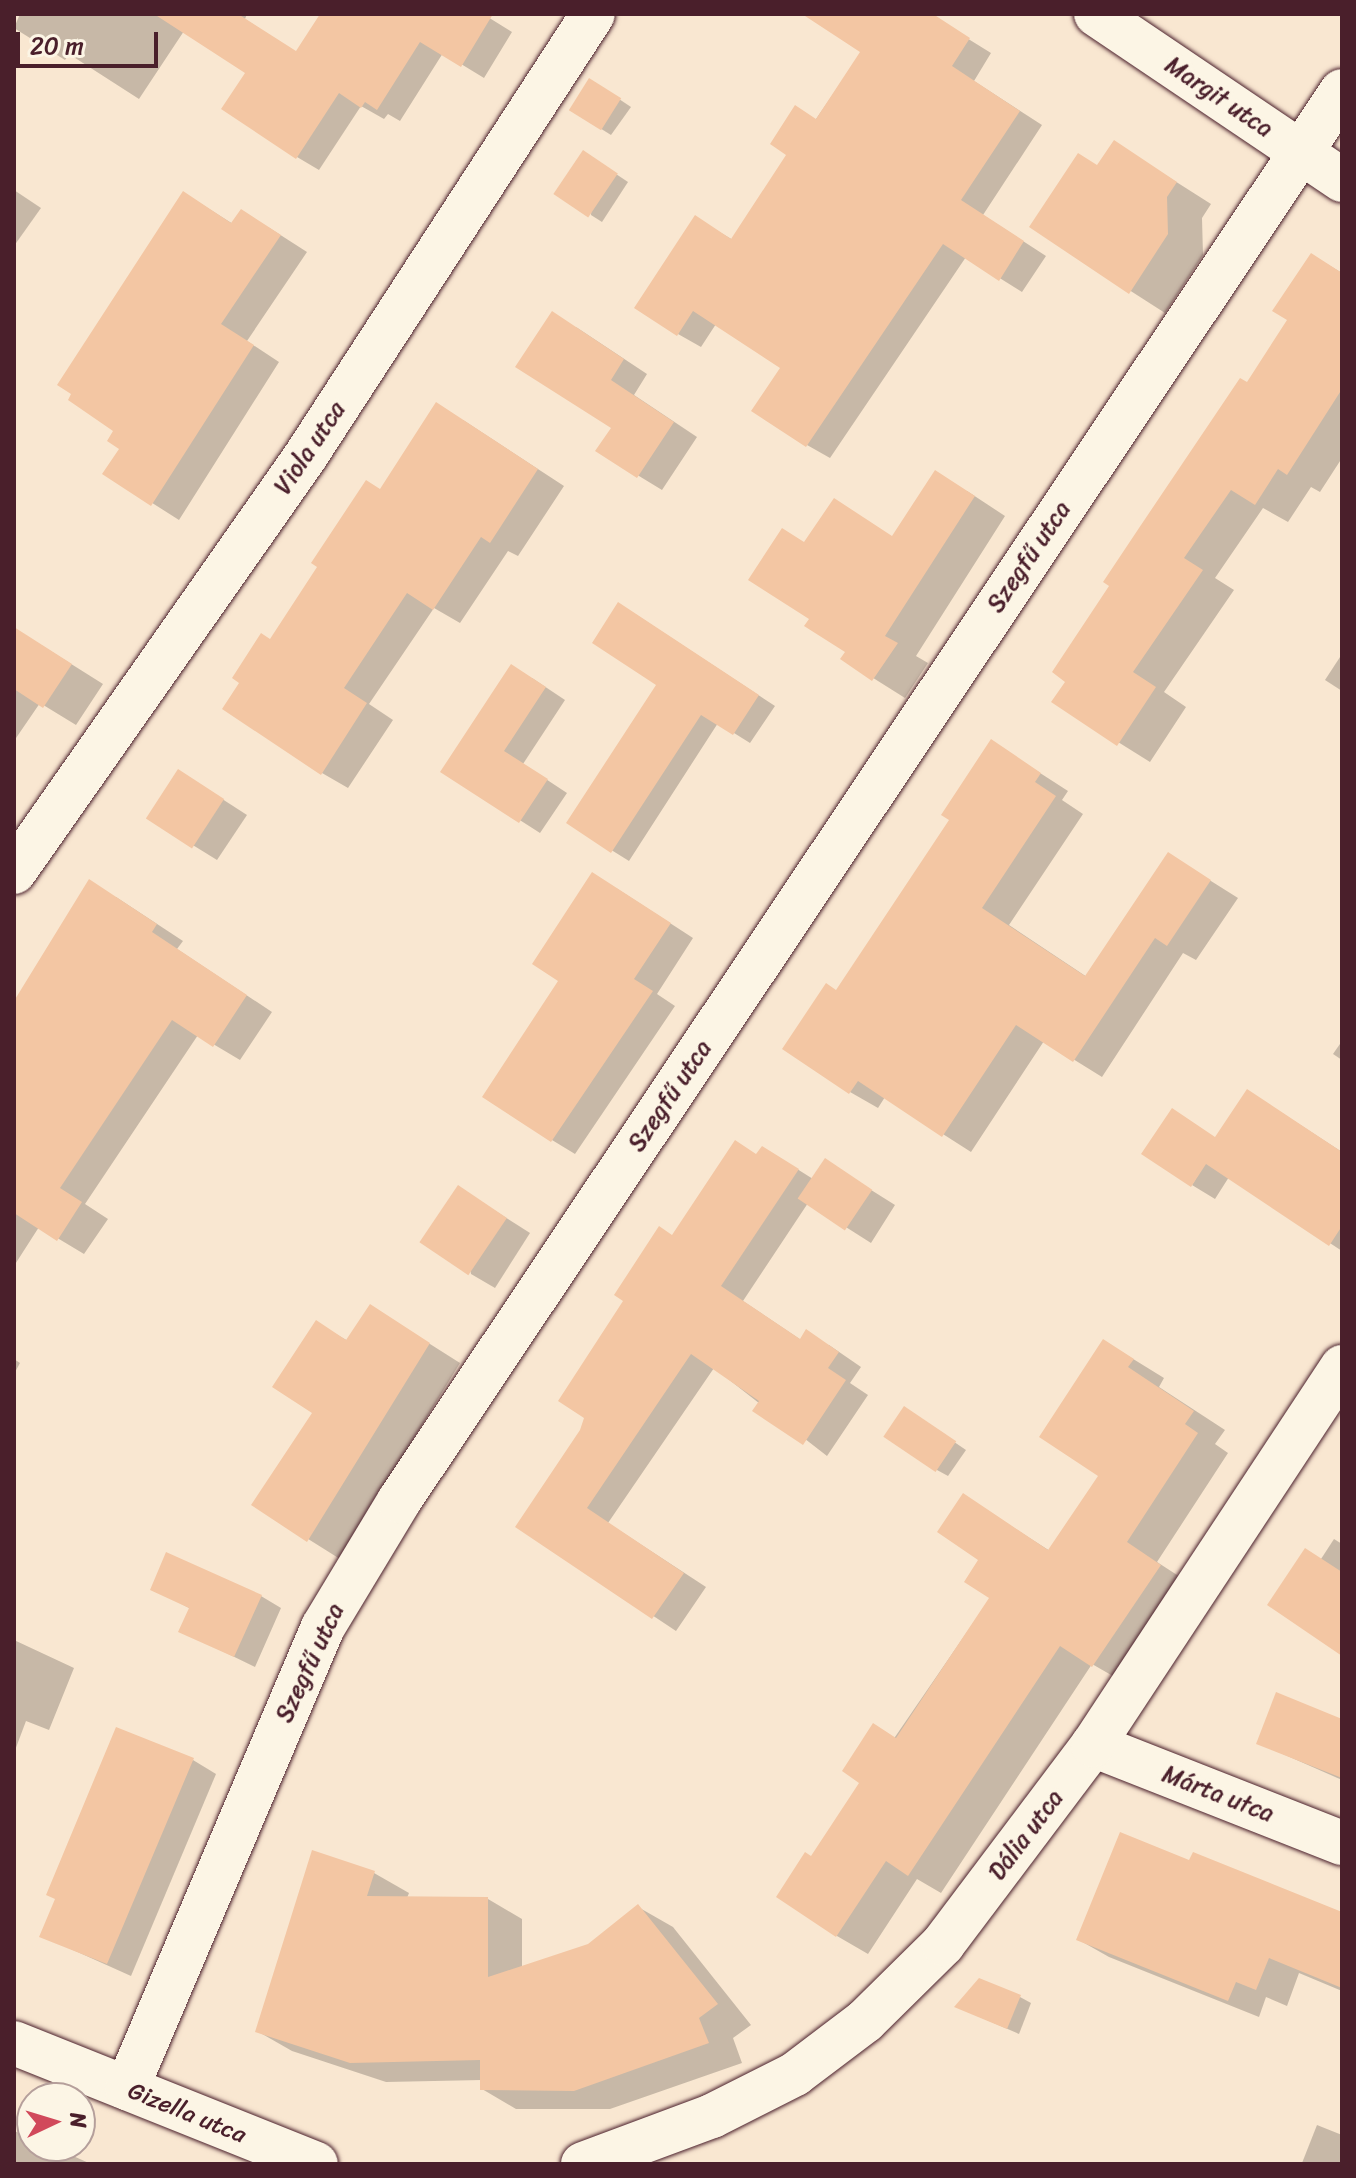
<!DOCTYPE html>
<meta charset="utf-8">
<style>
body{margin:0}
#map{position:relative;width:1356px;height:2178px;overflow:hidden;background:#f9e7d1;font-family:Sriracha,sans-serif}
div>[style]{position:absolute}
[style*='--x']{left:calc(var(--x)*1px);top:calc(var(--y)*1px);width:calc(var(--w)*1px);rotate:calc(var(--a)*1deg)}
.shadow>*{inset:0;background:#0003}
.building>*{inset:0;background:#f3c6a3;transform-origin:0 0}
.roads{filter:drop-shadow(0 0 2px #4a1f2b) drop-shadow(0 0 2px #4a1f2b)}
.street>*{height:44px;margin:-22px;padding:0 22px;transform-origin:22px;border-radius:22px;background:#fcf5e5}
span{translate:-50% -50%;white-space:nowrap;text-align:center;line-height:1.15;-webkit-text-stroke:8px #fcf5e5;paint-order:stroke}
.street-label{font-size:24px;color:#4a1f2b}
.frame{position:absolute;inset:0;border:16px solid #4a1f2b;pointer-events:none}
.north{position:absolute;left:16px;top:2082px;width:80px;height:80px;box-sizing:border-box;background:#fcf5e5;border:2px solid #b59f9b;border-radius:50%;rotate:86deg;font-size:22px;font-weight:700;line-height:32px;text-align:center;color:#4a1f2b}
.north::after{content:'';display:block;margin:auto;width:28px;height:36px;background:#d1495b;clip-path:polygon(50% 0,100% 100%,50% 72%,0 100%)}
.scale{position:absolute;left:16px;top:32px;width:142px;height:36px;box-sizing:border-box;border:4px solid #4a1f2b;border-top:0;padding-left:10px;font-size:24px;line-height:28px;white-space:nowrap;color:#4a1f2b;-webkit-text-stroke:6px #fcf5e5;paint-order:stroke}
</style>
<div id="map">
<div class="shadow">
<div style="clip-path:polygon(20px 14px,247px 14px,245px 19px,297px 53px,322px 14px,483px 14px,512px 32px,484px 78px,443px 53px,400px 121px,388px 114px,384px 119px,361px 106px,319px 170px,297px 157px,248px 72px,184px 31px,139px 99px,69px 54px,65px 60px,14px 28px)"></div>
<div style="clip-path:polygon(843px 14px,928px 14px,991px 53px,974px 81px,1042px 125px,983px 215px,1046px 256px,1022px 292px,966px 257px,830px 458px,807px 445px,783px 367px,716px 324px,701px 347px,678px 334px,696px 218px,733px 240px,862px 52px)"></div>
<div style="clip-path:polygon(601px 87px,631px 107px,611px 135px,571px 110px)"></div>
<div style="clip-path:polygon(1115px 143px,1211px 204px,1202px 218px,1203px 255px,1165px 313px,1031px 227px,1098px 167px)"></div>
<div style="clip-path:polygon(595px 160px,628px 182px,602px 222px,591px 215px)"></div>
<div style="clip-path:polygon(14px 190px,41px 208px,14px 246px)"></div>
<div style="clip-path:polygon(184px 193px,233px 224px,268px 227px,307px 252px,247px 341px,279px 362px,179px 520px,105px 473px,121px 449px,116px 430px)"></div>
<div style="clip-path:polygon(1312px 255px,1342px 273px,1342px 458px,1320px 492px,1311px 487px,1288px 522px,1263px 508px,1215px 578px,1234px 590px,1164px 692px,1186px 707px,1150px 762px,1054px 702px,1290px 320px)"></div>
<div style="clip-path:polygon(576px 327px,647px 374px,634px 395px,697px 437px,662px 490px,598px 451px,613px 428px)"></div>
<div style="clip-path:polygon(463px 420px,564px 486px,518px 556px,508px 551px,460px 623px,434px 608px,369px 704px,393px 720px,348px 788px,322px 773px,271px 641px)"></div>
<div style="clip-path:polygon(967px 491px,1005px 516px,916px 656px,928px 663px,905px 698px,843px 659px,847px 652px,811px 619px,805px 544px,894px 537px)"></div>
<div style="clip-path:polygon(635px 614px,775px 706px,750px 743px,718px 723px,629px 861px,568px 823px,659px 685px)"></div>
<div style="clip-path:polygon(14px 628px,103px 684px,76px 725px,40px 703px,14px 741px)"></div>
<div style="clip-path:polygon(1342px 654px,1342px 691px,1325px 680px)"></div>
<div style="clip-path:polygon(532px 678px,565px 700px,523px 764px,567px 793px,540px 833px,443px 771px)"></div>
<div style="clip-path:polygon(992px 742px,1068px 791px,1062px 800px,1083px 814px,1009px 925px,1087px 977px,1168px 854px,1238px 898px,1196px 960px,1183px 953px,1102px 1077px,1044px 1041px,971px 1152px,885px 1097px,878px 1108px,850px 1092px,837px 992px,951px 820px)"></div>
<div style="clip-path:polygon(202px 786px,247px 815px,217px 860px,149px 818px)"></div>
<div style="clip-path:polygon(616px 888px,693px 938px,657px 994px,675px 1006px,575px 1154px,552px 1140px,561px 980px)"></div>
<div style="clip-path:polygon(116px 897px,183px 941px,177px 949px,272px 1012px,240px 1060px,198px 1035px,85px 1204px,108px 1219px,84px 1254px,39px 1227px,14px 1266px,14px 1006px)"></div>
<div style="clip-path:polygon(1342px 1041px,1342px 1060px,1333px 1054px)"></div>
<div style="clip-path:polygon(1248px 1091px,1342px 1152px,1342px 1251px,1229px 1177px,1215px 1199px,1192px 1185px)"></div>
<div style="clip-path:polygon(758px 1155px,786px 1162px,813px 1179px,825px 1161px,895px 1205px,871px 1243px,808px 1203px,743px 1301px,801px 1340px,829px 1345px,861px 1367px,850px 1383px,868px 1395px,827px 1456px,714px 1368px,608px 1523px,706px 1587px,676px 1631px,518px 1526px,582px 1431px,673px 1237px)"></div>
<div style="clip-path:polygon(459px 1188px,530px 1233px,495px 1288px,471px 1274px)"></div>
<div style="clip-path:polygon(370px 1306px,460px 1363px,340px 1559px,254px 1505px,314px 1413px,317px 1323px,348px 1341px)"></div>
<div style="clip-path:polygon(1104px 1341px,1164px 1378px,1159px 1387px,1225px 1430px,1215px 1444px,1228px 1453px,1157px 1562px,1191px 1584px,1125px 1683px,1092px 1664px,941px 1893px,917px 1879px,868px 1954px,837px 1936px,812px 1858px,991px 1597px,964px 1496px,1050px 1551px,1101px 1475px)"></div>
<div style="clip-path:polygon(14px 1359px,20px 1363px,14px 1374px)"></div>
<div style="clip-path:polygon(916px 1416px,966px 1450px,948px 1476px,937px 1470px)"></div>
<div style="clip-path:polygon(1334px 1539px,1342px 1544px,1342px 1653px,1321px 1559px)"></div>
<div style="clip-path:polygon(153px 1589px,261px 1596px,281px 1608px,255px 1667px,181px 1631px,191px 1609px)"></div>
<div style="clip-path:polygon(14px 1640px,74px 1668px,49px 1730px,26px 1721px,14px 1753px)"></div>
<div style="clip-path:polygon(1342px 1721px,1342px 1780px,1258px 1743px)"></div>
<div style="clip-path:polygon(193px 1760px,216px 1774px,131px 1976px,42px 1936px)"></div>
<div style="clip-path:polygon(374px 1873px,409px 1893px,407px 1898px,488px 1899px,522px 1919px,522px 1968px,589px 1946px,638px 1907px,673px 1927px,751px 2025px,733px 2038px,742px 2063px,610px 2109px,516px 2109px,482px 2089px,482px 2080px,386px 2082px,292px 2051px,257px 2031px)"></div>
<div style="clip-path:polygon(1342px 1920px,1342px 1991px,1299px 1973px,1287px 2006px,1266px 1997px,1259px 2017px,1109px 1957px,1079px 1940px)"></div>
<div style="clip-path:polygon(1020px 1997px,1031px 2003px,1019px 2034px,957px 2007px)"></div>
<div style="clip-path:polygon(1317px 2125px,1342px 2135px,1342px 2164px,1302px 2163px)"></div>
<div style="clip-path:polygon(14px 2131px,32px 2138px,32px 2146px,51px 2146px,91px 2164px,14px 2164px)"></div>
</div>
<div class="building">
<div style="clip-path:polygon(154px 14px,238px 14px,296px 51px,320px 14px,493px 14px,461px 67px,420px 42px,377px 110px,365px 102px,361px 108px,339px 93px,296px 159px,221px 109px,245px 73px)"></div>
<div style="clip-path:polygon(802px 14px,933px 14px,970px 38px,952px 66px,1020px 111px,961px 200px,1024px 241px,999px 281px,943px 244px,806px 447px,751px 411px,780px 368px,693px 311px,677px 336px,634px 308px,695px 215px,731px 239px,786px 155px,770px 144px,795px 105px,816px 119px,860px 52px)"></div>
<div style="left:589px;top:78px;width:38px;height:38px;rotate:32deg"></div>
<div style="clip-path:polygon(1114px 140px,1177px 182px,1167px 197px,1168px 234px,1129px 294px,1029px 227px,1078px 153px,1097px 165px)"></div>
<div style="left:583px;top:150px;width:42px;height:53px;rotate:34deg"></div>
<div style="clip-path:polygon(183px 191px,231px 223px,241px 209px,281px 235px,221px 324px,254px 345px,151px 506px,102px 474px,119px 449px,107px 441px,113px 431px,68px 400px,71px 394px,57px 385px)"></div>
<div style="clip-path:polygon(1311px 253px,1342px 273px,1342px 389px,1287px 475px,1278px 469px,1255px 505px,1231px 490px,1184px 558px,1203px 570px,1133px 672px,1156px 687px,1117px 746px,1051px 702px,1065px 682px,1052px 672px,1109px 586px,1103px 582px,1139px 528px,1240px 378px,1247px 382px,1287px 320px,1272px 311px)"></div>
<div style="clip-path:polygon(552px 311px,624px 359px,611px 380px,674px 422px,637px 478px,595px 451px,611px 428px,515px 367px)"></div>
<div style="clip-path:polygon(436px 402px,538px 469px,490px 543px,481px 537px,433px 610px,407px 593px,344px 688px,367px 703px,321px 775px,222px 709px,239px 683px,232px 678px,261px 633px,270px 639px,317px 567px,311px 563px,366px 480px,380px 489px)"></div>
<div style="clip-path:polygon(935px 470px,975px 496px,885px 636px,898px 643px,872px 681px,840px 659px,845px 652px,804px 626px,809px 619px,748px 580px,782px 528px,804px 542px,834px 498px,892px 536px)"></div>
<div style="clip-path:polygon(618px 602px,759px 695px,733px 735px,701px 715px,611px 853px,566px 823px,656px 685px,592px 643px)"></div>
<div style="clip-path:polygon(14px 627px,72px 664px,43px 708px,14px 689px)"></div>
<div style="clip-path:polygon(511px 664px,546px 687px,504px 751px,548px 779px,519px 823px,440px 772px)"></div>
<div style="clip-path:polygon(991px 739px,1041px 773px,1035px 782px,1056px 796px,982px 908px,1085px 976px,1168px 852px,1211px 880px,1167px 946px,1155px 938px,1073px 1062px,1016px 1025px,942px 1137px,858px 1081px,849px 1094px,782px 1049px,826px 983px,836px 990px,949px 820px,941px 815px)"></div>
<div style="left:178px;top:769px;width:55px;height:59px;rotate:33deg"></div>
<div style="clip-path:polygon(592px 872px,671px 923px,634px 979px,653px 991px,551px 1142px,482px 1097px,558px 981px,532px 964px)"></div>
<div style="clip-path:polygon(89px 879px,157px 924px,152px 932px,247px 995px,213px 1047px,172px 1020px,60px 1188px,82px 1202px,57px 1241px,14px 1213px,14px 1001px)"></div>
<div style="clip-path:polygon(1247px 1089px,1342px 1152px,1342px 1226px,1329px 1246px,1206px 1164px,1191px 1187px,1141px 1154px,1172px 1108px,1215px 1137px)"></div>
<div style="clip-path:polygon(735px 1140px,756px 1154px,762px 1146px,799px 1169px,721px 1286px,800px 1339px,806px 1329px,839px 1352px,828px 1368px,846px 1380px,803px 1445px,752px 1411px,759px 1401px,691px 1354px,587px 1508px,684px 1573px,652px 1619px,515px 1527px,580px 1430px,584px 1418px,558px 1401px,623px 1301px,614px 1295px,659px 1226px,672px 1235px)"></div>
<div style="left:825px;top:1158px;width:57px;height:49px;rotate:34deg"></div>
<div style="left:458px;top:1185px;width:59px;height:69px;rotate:34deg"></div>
<div style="clip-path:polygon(370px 1304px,430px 1343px,307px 1542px,251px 1505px,312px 1413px,272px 1387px,316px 1320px,346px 1340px)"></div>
<div style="clip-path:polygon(1103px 1339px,1134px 1359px,1128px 1367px,1194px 1411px,1185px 1424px,1198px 1433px,1127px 1542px,1161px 1565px,1092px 1667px,1060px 1646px,908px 1876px,886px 1861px,836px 1937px,776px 1897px,805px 1852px,811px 1856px,859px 1783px,842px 1771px,873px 1723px,896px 1738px,989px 1598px,964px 1582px,978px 1560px,937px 1532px,963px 1493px,1048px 1550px,1098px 1476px,1039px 1437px)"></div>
<div style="left:904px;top:1406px;width:63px;height:37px;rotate:34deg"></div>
<div style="clip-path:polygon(1305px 1548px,1342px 1572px,1342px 1656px,1267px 1605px)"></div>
<div style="clip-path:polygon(166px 1552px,262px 1595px,234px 1657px,178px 1632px,189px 1608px,150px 1590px)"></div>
<div style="clip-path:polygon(1276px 1692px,1342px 1719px,1342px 1778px,1256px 1744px)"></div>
<div style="clip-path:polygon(116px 1727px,194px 1758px,107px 1964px,39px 1937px,55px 1899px,46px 1895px)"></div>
<div style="clip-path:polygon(1120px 1832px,1189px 1860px,1193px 1852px,1342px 1912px,1342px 1988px,1269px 1958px,1256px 1990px,1236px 1982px,1228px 2001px,1076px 1940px)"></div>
<div style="clip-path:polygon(312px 1850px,375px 1871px,367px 1896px,488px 1897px,488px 1977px,588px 1944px,638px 1904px,718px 2004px,699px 2018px,709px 2043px,574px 2091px,480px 2090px,480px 2060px,350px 2063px,255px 2032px)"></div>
<div style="clip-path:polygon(979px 1978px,1021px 1995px,1007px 2029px,954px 2007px)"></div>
</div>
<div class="roads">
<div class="street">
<div style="--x:1096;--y:14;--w:297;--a:34"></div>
<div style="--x:14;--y:872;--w:507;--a:-54.96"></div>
<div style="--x:305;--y:457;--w:528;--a:-56.97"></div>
<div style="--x:1093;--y:1745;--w:268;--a:21.5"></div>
<div style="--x:14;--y:2043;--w:325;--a:21.8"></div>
<div style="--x:127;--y:2088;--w:501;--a:-66.97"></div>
<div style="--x:323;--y:1627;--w:147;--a:-58.9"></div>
<div style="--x:399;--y:1501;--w:1696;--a:-56.23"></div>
<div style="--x:583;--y:2164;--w:138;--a:-20.4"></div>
<div style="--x:712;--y:2116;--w:93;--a:-26.8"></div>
<div style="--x:795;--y:2074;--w:88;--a:-37.1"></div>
<div style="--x:865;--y:2021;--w:110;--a:-44.6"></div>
<div style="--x:943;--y:1944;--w:249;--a:-53"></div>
<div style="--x:1093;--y:1745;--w:453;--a:-56.6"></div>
</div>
</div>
<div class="street-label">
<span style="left:1219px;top:97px;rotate:34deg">Margit utca</span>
<span style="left:310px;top:448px;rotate:-56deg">Viola utca</span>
<span style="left:1029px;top:557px;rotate:-56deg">Szegfű utca</span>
<span style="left:670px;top:1096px;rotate:-56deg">Szegfű utca</span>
<span style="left:310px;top:1663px;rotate:-65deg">Szegfű utca</span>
<span style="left:1218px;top:1794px;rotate:21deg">Márta utca</span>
<span style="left:1026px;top:1835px;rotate:-53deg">Dália utca</span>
<span style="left:187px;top:2113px;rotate:22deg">Gizella utca</span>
</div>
<div class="frame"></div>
<div class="north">N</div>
<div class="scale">20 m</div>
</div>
